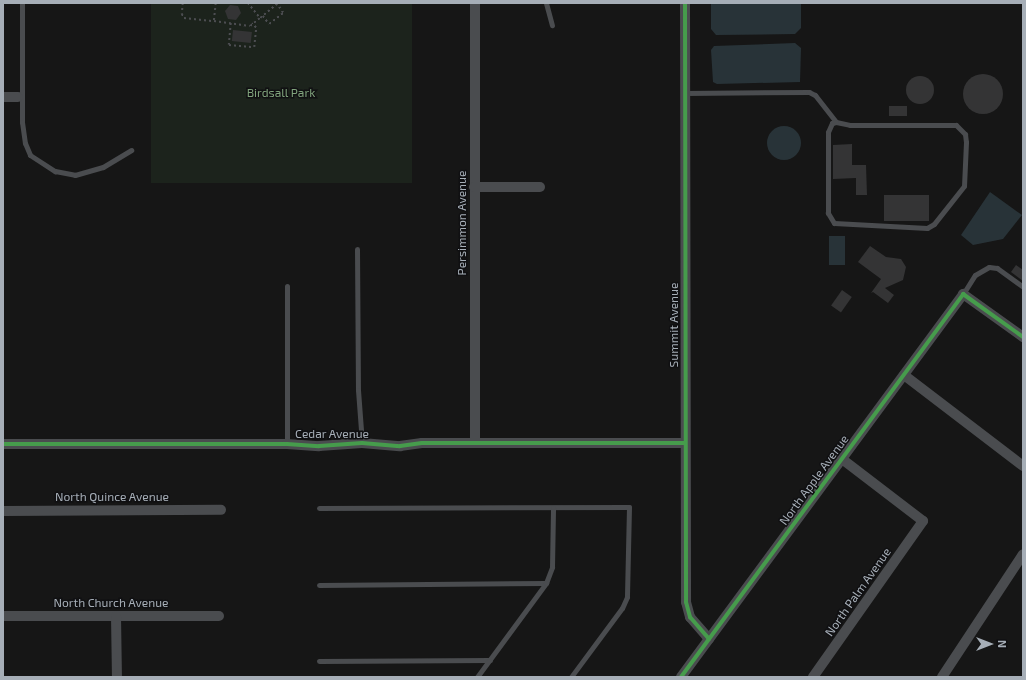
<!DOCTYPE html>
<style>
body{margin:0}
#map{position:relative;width:1026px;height:680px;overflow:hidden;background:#161616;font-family:"Exo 2",sans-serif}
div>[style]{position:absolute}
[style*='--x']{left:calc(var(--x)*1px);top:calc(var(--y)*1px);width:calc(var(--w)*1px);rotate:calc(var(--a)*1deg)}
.green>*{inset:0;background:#1c231c;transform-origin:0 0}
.water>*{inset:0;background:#283338;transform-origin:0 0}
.round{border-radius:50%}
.building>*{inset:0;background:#343435;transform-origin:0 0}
.path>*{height:1.5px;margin-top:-0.75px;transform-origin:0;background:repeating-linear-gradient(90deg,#4c4d51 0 2px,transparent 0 5px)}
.service>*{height:5px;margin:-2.5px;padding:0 2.5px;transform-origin:2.5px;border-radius:2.5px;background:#4a4c4f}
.minor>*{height:10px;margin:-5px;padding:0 5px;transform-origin:5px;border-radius:5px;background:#4a4c4f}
.cycleway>*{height:4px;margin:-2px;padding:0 2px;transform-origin:2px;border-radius:2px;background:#469c4c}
span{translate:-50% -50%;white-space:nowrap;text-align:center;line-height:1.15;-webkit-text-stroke:3px #101012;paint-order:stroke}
.park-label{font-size:12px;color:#80a37c}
.street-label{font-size:12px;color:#a6aeb7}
.frame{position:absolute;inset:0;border:4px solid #a6aeb7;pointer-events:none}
.north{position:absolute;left:970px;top:624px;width:40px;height:40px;-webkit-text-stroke:3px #101012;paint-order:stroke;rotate:90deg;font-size:11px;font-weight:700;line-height:16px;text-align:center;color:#a6aeb7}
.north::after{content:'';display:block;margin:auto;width:14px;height:18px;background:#a6aeb7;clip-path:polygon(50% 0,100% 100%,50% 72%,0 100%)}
</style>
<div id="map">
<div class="green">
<div style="left:151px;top:3px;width:261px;height:180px"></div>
</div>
<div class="water">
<div style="clip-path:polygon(711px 3px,801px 3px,801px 28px,795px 34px,716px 35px,711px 29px)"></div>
<div style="clip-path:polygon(795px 43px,801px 48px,800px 82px,717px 84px,713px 82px,711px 50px,714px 46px)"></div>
<div class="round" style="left:767px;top:126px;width:34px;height:34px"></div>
<div style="clip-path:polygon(990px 192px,1022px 215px,1003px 239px,973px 245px,961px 235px)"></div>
<div style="left:829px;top:236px;width:16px;height:29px"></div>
</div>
<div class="building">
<div style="clip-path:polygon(230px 5px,238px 6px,241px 13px,236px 20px,228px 19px,225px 11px)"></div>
<div style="left:233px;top:30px;width:19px;height:11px;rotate:6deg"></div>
<div class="round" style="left:963px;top:74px;width:40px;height:40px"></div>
<div class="round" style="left:906px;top:76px;width:28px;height:28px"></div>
<div style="left:889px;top:106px;width:18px;height:10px"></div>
<div style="clip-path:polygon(852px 144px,852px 165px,866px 165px,867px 195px,856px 195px,856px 178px,833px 179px,833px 145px)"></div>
<div style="left:929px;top:195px;width:26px;height:45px;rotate:90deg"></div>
<div style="clip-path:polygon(870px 246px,886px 257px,901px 259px,906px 267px,903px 280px,885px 288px,894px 295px,888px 303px,873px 292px,871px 293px,881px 279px,858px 262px)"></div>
<div style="clip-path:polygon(1016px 265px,1023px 270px,1023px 281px,1011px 272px)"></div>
<div style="left:842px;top:290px;width:12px;height:19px;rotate:35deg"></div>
</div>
<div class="path">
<div style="--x:183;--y:3;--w:11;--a:95"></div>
<div style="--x:182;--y:14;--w:4;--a:63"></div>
<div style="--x:184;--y:18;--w:30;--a:6"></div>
<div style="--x:216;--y:3;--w:18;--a:96"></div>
<div style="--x:214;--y:21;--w:36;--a:8"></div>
<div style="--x:250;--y:26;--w:13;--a:-39"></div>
<div style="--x:248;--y:3;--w:19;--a:51"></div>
<div style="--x:260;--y:18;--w:23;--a:-40"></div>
<div style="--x:263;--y:16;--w:10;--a:53"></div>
<div style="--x:269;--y:24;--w:18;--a:-38"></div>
<div style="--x:283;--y:13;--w:11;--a:-124"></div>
<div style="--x:231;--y:23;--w:22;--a:95"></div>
<div style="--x:229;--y:45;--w:25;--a:5"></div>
<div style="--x:254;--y:47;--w:19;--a:-84"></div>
<div style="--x:256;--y:28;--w:6;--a:-135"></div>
</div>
<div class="service">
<div style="--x:22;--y:3;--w:119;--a:90"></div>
<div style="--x:22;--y:122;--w:21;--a:82"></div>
<div style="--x:25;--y:143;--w:13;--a:67"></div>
<div style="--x:30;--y:155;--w:30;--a:33"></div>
<div style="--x:55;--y:171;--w:20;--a:11"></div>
<div style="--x:75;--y:175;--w:29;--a:-16"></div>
<div style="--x:103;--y:167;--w:33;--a:-31"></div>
<div style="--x:546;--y:3;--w:23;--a:75"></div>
<div style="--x:685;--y:93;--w:124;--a:-0.5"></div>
<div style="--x:809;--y:92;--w:7;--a:27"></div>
<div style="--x:815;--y:95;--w:34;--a:52"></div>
<div style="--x:836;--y:122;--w:14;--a:12"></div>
<div style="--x:850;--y:125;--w:106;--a:0"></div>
<div style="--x:956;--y:125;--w:13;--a:45"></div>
<div style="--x:965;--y:134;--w:8;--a:83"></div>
<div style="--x:966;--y:142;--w:44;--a:92.6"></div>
<div style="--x:964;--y:186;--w:48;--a:128.3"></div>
<div style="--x:934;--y:224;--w:8;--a:150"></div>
<div style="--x:927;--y:228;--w:93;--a:-176.9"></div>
<div style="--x:834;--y:223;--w:12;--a:-121"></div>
<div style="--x:828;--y:213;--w:81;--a:-90"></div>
<div style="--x:828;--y:132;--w:10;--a:-66"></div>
<div style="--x:832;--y:123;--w:4;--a:-14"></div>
<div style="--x:357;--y:249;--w:141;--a:89.6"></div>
<div style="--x:358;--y:390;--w:53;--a:85.7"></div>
<div style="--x:287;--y:286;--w:158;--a:90"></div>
<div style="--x:963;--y:294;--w:22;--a:-58"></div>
<div style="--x:975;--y:275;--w:16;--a:-30"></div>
<div style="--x:989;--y:267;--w:8;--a:7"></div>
<div style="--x:997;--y:268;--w:32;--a:36"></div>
<div style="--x:319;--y:508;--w:310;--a:-0.2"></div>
<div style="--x:629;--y:507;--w:90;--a:91.3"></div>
<div style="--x:627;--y:597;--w:12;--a:114"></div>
<div style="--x:622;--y:608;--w:86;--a:126.5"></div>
<div style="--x:319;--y:585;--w:227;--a:-0.5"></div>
<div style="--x:319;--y:661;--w:171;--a:-0.3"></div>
<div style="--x:477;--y:677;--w:117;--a:-53.7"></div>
<div style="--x:546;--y:583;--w:17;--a:-69"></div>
<div style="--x:552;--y:567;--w:59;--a:-89"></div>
</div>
<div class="minor">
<div style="--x:475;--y:3;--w:440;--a:90"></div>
<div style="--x:685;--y:3;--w:599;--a:89.9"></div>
<div style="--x:686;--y:602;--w:16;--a:75"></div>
<div style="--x:690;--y:617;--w:29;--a:49"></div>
<div style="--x:3;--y:97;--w:15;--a:0"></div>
<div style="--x:474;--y:187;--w:66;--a:0"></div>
<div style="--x:904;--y:375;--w:150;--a:37.4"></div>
<div style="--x:3;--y:444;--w:284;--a:0"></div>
<div style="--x:287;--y:444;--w:32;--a:4"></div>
<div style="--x:319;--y:446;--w:43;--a:-4"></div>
<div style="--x:362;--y:443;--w:38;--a:5"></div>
<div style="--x:400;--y:446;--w:22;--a:-8"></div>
<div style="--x:422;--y:443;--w:262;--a:0"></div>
<div style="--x:3;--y:511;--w:218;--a:-0.3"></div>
<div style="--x:3;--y:616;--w:216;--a:0"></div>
<div style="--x:116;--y:616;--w:61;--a:89.1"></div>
<div style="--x:681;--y:677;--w:476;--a:-53.6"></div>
<div style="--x:963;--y:294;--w:74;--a:35.6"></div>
<div style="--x:813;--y:677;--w:191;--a:-54.8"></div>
<div style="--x:923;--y:521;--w:102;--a:-142.6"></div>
<div style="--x:942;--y:677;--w:147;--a:-56.6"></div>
</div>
<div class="cycleway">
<div style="--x:685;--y:3;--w:599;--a:89.9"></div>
<div style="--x:686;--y:602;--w:16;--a:75"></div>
<div style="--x:690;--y:617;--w:29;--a:49"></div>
<div style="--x:3;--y:444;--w:284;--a:0"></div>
<div style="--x:287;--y:444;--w:32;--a:4"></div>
<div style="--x:319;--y:446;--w:43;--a:-4"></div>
<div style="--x:362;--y:443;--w:38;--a:5"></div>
<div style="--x:400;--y:446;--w:22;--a:-8"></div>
<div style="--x:422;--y:443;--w:262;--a:0"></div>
<div style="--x:681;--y:677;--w:476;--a:-53.6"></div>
<div style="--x:963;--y:294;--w:74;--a:35.6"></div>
</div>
<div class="park-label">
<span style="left:281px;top:93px">Birdsall Park</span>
</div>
<div class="street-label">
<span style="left:462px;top:223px;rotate:-90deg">Persimmon Avenue</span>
<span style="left:674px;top:325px;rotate:-90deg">Summit Avenue</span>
<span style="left:332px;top:434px">Cedar Avenue</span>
<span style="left:814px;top:480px;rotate:-54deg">North Apple Avenue</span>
<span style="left:112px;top:497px">North Quince Avenue</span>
<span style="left:858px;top:592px;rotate:-55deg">North Palm Avenue</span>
<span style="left:111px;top:603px">North Church Avenue</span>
</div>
<div class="frame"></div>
<div class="north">N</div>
</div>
